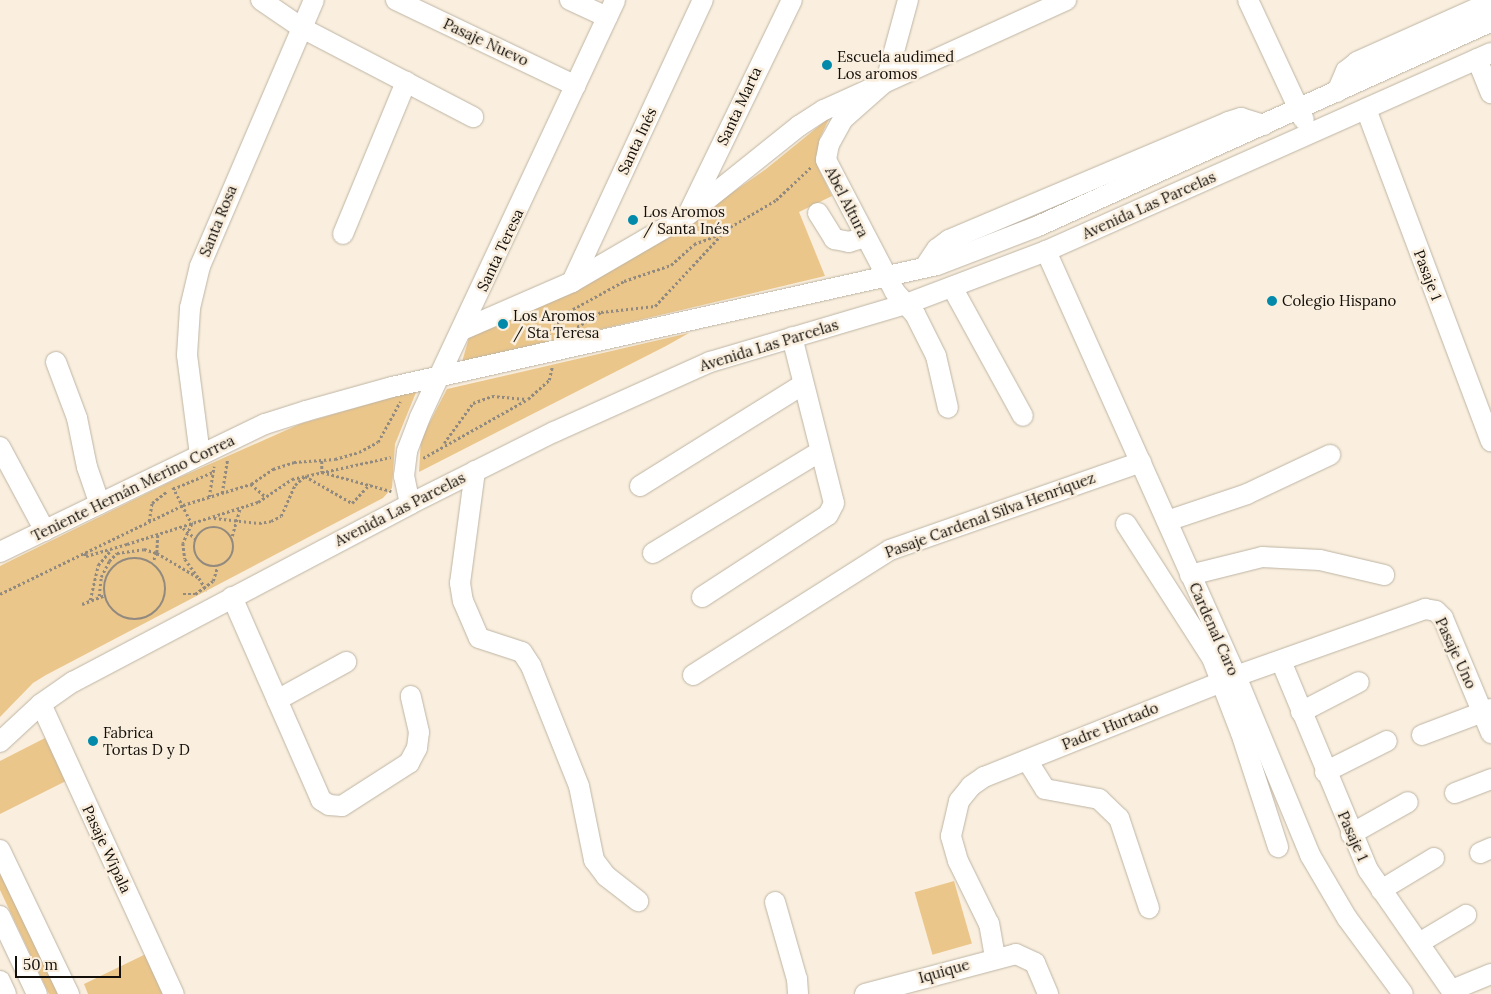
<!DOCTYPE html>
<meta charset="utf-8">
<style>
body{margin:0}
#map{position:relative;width:1491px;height:994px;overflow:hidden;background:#faefde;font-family:Lora,serif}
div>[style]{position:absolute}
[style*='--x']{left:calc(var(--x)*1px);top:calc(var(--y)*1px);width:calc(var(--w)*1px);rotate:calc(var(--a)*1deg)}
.green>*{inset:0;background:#eac68b;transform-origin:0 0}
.path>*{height:2.5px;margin-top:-1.25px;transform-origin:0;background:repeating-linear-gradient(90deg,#928a7f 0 2.5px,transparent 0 5px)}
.path>.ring{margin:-1.25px;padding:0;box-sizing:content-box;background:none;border:2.5px solid #928a7f;border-radius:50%}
.roads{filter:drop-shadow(0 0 1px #beb4a4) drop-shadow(0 0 1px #beb4a4)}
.minor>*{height:20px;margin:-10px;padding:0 10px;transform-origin:10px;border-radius:10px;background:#fff}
.dots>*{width:14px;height:14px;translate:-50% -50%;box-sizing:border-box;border:2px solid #faefde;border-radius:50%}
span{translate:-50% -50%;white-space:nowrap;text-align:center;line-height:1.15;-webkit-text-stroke:5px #faefde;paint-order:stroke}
.street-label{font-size:15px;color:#120e09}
.poi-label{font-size:15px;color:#120e09}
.left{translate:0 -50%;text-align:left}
.scale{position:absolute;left:15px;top:956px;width:106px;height:22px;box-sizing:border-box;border:2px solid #120e09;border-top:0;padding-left:6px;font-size:15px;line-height:18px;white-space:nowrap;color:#120e09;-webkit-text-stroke:4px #faefde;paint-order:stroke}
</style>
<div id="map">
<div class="green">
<div style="clip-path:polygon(830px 117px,820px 138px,817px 165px,832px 196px,799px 212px,825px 276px,462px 362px,470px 334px,690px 222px,766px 169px)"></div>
<div style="clip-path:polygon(689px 333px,666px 346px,419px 472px,421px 439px,447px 389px)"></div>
<div style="clip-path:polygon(417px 390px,395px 444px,392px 488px,383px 498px,46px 675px,33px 683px,0 717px,0 566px,176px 479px,300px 424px)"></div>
<div style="clip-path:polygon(45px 738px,66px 781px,0 814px,0 761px)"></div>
<div style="clip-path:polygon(0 863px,63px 994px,49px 994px,0 890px)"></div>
<div style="left:954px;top:881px;width:65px;height:41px;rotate:74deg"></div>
<div style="clip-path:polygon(150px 952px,169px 994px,88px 994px,84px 984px)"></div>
</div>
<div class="path">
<div style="--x:577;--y:327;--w:28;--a:-32"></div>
<div style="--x:601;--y:312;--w:54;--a:-6.3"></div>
<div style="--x:655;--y:306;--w:101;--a:-47"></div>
<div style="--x:548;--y:335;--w:26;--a:-53"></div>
<div style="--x:564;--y:314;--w:68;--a:-28.8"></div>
<div style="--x:624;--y:281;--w:50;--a:-18.8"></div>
<div style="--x:671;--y:265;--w:31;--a:-42"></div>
<div style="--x:694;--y:244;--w:20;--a:-20"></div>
<div style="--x:713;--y:237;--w:73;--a:-30.4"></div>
<div style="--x:776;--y:200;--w:48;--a:-43.3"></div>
<div style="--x:444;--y:443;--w:49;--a:-54.1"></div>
<div style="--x:473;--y:403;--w:20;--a:-20"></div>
<div style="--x:492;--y:396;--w:35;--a:5"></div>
<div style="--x:423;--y:458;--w:120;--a:-29.3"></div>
<div style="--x:528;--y:399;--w:28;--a:-42"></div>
<div style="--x:549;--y:380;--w:13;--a:-77"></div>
<div style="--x:322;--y:461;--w:11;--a:90"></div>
<div style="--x:322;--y:472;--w:72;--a:15.4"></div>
<div style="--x:251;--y:484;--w:18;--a:41"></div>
<div style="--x:173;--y:487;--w:42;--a:62.8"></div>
<div style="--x:192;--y:524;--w:21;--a:115"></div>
<div style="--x:183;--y:543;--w:16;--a:83"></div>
<div style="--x:185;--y:559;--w:24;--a:54"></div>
<div style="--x:173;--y:489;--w:43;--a:-23"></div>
<div style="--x:222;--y:493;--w:33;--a:-81"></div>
<div style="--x:209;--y:497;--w:31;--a:-81"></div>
<div style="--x:214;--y:518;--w:45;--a:6.3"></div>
<div style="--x:259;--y:523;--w:12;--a:-9"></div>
<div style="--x:271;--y:521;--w:11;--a:-27"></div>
<div style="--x:281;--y:516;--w:34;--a:-66"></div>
<div style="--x:295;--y:485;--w:13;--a:-42"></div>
<div style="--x:305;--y:476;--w:54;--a:29.9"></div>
<div style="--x:352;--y:503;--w:26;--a:-47"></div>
<div style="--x:149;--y:521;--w:18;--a:-81"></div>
<div style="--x:152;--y:503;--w:18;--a:-38"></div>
<div class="ring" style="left:194px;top:527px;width:37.5px;height:37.5px"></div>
<div style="--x:183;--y:528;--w:17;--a:40"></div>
<div style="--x:158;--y:535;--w:18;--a:93"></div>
<div style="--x:157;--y:553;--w:49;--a:30.8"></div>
<div style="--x:199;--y:578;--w:15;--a:58"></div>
<div style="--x:232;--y:536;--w:29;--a:-74"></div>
<div style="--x:85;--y:553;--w:3;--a:72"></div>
<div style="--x:86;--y:556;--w:43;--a:-16.3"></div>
<div style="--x:127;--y:544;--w:138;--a:-17.8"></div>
<div style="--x:258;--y:502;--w:41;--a:-34.1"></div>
<div style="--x:292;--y:479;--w:101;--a:-12.5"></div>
<div class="ring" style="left:104px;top:558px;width:59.5px;height:59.5px"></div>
<div style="--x:0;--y:594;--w:203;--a:-25.9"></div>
<div style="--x:183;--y:505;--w:71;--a:-17.2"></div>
<div style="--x:251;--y:484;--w:27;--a:-34"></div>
<div style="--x:273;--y:469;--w:22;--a:-18"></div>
<div style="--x:294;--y:462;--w:41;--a:-4.2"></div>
<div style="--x:335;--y:459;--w:25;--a:-16"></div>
<div style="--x:359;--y:452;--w:21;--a:-28"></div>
<div style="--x:378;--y:442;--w:46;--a:-61.2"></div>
<div style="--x:183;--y:594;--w:12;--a:0"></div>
<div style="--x:195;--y:594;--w:22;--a:-36"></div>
<div style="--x:213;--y:581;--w:14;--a:-73"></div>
<div style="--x:99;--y:596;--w:19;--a:-84"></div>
<div style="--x:101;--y:577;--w:18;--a:-63"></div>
<div style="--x:109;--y:561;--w:11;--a:-45"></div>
<div style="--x:117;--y:553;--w:27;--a:-8"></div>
<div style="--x:144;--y:549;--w:14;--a:17"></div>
<div style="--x:157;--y:553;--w:10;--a:114"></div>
<div style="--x:90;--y:600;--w:36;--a:-77"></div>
<div style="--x:98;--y:565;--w:20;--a:-49"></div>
<div style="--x:82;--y:604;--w:25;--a:-21"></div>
</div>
<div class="roads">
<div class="minor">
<div style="--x:261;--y:0;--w:50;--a:34.3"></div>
<div style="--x:302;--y:28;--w:193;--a:27.5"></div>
<div style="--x:396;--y:0;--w:199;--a:25.5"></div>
<div style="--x:570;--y:0;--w:41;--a:24.7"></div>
<div style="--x:908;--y:0;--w:84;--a:105.2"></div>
<div style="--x:886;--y:81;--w:57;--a:138.5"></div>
<div style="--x:843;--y:119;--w:29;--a:119"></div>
<div style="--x:829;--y:144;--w:16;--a:101"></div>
<div style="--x:826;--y:160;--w:149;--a:62.4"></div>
<div style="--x:895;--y:292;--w:30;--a:48"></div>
<div style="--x:915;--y:314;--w:47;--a:63.4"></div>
<div style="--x:936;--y:356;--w:53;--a:77"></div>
<div style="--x:1248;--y:0;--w:132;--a:65"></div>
<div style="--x:1477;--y:59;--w:37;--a:68"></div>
<div style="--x:1337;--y:92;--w:23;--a:-67"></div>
<div style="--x:1346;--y:71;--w:14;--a:-39"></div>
<div style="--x:1357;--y:62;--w:147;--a:-24.1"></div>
<div style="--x:1366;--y:109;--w:355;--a:69.4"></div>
<div style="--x:690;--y:210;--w:233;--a:-64.1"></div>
<div style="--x:818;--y:213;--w:31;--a:58"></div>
<div style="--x:834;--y:239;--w:15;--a:11"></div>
<div style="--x:849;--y:242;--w:17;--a:-17"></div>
<div style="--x:343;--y:234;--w:165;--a:-67.5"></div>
<div style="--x:1046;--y:251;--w:466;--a:65.9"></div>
<div style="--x:1236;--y:676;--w:194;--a:67.5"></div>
<div style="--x:1310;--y:855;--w:73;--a:59.6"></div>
<div style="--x:1347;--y:918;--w:94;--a:53.6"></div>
<div style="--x:924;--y:268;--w:23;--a:-56"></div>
<div style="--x:937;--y:249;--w:15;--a:-37"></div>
<div style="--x:949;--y:240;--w:303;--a:-22.9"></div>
<div style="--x:1228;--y:122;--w:14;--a:-17"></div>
<div style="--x:1241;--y:118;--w:24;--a:17"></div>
<div style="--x:572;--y:282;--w:311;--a:-65.1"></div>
<div style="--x:952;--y:287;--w:147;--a:61.2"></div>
<div style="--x:464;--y:329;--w:118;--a:-23.5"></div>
<div style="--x:572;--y:282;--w:135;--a:-30.2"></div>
<div style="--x:689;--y:214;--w:141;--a:-38.7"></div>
<div style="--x:799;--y:126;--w:30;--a:-33"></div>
<div style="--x:824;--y:110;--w:266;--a:-24.4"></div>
<div style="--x:56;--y:362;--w:60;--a:69.4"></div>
<div style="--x:77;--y:418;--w:50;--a:78.5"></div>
<div style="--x:87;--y:467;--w:39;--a:71"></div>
<div style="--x:0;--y:447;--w:95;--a:61.8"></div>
<div style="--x:200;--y:455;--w:101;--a:-97.4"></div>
<div style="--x:187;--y:355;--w:47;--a:-86.3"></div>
<div style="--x:190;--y:308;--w:43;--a:-76.6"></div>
<div style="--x:200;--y:266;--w:289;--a:-66.8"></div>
<div style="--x:475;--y:471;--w:113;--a:97.6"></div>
<div style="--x:460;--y:583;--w:18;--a:81"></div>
<div style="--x:463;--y:601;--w:40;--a:66.6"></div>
<div style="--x:479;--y:638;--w:45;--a:18"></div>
<div style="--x:522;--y:652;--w:17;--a:57"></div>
<div style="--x:531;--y:666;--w:129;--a:68.2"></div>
<div style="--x:579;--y:786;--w:76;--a:78.5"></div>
<div style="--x:594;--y:860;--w:20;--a:53"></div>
<div style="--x:606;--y:876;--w:41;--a:38"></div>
<div style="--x:640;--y:486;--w:191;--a:-31.9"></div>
<div style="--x:410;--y:504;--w:29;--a:-102"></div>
<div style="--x:404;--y:476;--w:25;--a:-83"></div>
<div style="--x:407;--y:451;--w:36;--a:-69"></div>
<div style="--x:420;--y:417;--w:460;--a:-64.9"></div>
<div style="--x:1167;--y:521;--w:84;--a:-18.6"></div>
<div style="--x:1247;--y:494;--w:92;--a:-25.2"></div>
<div style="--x:1126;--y:524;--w:159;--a:57.3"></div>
<div style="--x:1212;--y:658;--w:80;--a:68.9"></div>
<div style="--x:1241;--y:733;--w:120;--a:72"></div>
<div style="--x:0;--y:552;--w:294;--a:-25.8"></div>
<div style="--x:265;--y:424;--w:43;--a:-17.6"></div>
<div style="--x:306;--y:411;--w:89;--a:-15.6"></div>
<div style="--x:392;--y:387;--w:558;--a:-12.62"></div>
<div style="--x:937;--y:265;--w:106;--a:-21"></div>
<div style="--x:1036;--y:227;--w:499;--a:-24.3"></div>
<div style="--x:653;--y:553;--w:194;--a:-31.3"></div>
<div style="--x:1190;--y:575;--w:74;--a:-14"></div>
<div style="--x:1262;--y:557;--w:58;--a:3"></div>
<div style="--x:1320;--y:560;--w:66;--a:13.2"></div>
<div style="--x:232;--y:597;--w:222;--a:66.3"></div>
<div style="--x:321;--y:800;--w:9;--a:32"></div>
<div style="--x:329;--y:805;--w:13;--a:4"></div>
<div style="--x:342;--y:806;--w:80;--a:-32.7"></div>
<div style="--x:409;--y:763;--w:17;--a:-62"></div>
<div style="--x:417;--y:748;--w:16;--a:-83"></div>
<div style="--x:419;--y:732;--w:37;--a:-103"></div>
<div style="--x:702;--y:597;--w:150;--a:-33.1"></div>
<div style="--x:828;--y:515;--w:13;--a:-63"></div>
<div style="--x:834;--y:503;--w:171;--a:-104.2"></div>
<div style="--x:1281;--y:661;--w:226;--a:67.4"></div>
<div style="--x:1368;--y:870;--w:151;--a:55.3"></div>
<div style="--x:693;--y:675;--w:233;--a:-32.4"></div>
<div style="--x:890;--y:550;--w:266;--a:-19.3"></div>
<div style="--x:277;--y:700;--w:79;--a:-28.8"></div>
<div style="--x:41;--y:704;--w:319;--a:65.4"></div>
<div style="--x:1301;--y:712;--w:65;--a:-27.3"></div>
<div style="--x:1422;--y:735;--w:74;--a:-20.6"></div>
<div style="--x:0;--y:742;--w:56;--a:-42.8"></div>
<div style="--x:41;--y:704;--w:39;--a:-35"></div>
<div style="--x:73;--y:682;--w:381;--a:-27.8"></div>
<div style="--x:410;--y:504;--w:161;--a:-26.6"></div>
<div style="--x:554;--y:432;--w:171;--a:-24.2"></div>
<div style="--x:710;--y:362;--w:204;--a:-16.5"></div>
<div style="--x:906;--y:304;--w:150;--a:-20.7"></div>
<div style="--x:1046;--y:251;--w:487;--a:-24"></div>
<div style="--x:1027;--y:760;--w:34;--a:58"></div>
<div style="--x:1045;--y:789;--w:55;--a:10.5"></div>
<div style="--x:1099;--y:799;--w:28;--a:44"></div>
<div style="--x:1119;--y:818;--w:95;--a:71.6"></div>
<div style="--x:1325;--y:772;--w:69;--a:-26.6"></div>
<div style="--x:1455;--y:793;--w:39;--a:-21"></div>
<div style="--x:1351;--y:834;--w:65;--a:-29.3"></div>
<div style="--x:0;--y:850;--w:160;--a:64.4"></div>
<div style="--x:1480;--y:853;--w:12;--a:-24"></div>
<div style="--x:1381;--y:890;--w:62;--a:-31.1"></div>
<div style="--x:775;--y:902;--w:80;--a:74.1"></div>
<div style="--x:797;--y:979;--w:15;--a:86"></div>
<div style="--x:0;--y:916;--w:86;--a:64.6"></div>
<div style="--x:1419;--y:943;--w:55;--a:-30.8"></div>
<div style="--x:995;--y:957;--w:34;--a:-100"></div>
<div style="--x:989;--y:924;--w:70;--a:-116.2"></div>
<div style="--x:958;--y:861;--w:26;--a:-106"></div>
<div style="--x:951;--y:836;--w:36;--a:-77"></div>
<div style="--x:959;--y:801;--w:19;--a:-51"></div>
<div style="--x:971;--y:786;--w:16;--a:-35"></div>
<div style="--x:984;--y:777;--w:271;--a:-21.8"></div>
<div style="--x:1236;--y:676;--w:201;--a:-19.5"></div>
<div style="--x:1425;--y:609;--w:11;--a:10"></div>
<div style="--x:1436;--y:611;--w:10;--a:45"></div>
<div style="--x:1443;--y:618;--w:125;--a:67.3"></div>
<div style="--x:0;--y:981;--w:14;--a:65"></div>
<div style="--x:1452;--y:990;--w:42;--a:-22.3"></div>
<div style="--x:865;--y:994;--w:156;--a:-14.8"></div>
<div style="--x:1016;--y:954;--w:21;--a:25"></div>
<div style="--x:1035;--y:963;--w:34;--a:67"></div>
</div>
</div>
<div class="dots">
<div style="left:827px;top:65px;background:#0389aa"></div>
<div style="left:633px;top:220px;background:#0389aa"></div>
<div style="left:1272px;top:301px;background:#0389aa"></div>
<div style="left:503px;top:324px;background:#0389aa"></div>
<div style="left:93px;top:741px;background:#0389aa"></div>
</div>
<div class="street-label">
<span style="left:486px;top:42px;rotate:25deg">Pasaje Nuevo</span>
<span style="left:739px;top:106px;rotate:-65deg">Santa Marta</span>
<span style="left:637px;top:141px;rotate:-65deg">Santa Inés</span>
<span style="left:847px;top:202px;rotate:63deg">Abel Altura</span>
<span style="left:1149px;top:205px;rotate:-24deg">Avenida Las Parcelas</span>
<span style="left:218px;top:221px;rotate:-68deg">Santa Rosa</span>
<span style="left:500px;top:250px;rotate:-65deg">Santa Teresa</span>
<span style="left:1428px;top:275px;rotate:69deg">Pasaje 1</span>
<span style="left:769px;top:345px;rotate:-17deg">Avenida Las Parcelas</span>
<span style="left:133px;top:488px;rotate:-26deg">Teniente Hernán Merino Correa</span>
<span style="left:400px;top:509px;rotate:-27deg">Avenida Las Parcelas</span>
<span style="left:990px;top:515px;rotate:-20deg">Pasaje Cardenal Silva Henríquez</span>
<span style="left:1214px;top:629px;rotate:66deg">Cardenal Caro</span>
<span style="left:1456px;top:653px;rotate:65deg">Pasaje Uno</span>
<span style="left:1110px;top:726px;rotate:-22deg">Padre Hurtado</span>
<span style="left:1353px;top:836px;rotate:66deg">Pasaje 1</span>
<span style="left:107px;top:849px;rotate:65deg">Pasaje Wipala</span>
<span style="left:944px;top:971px;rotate:-16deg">Iquique</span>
</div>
<div class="poi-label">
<span class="left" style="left:837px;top:65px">Escuela audimed<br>Los aromos</span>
<span class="left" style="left:643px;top:220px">Los Aromos<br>/ Santa Inés</span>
<span class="left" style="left:1282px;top:301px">Colegio Hispano</span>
<span class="left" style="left:513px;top:324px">Los Aromos<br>/ Sta Teresa</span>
<span class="left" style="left:103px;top:741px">Fabrica<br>Tortas D y D</span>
</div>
<div class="scale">50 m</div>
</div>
